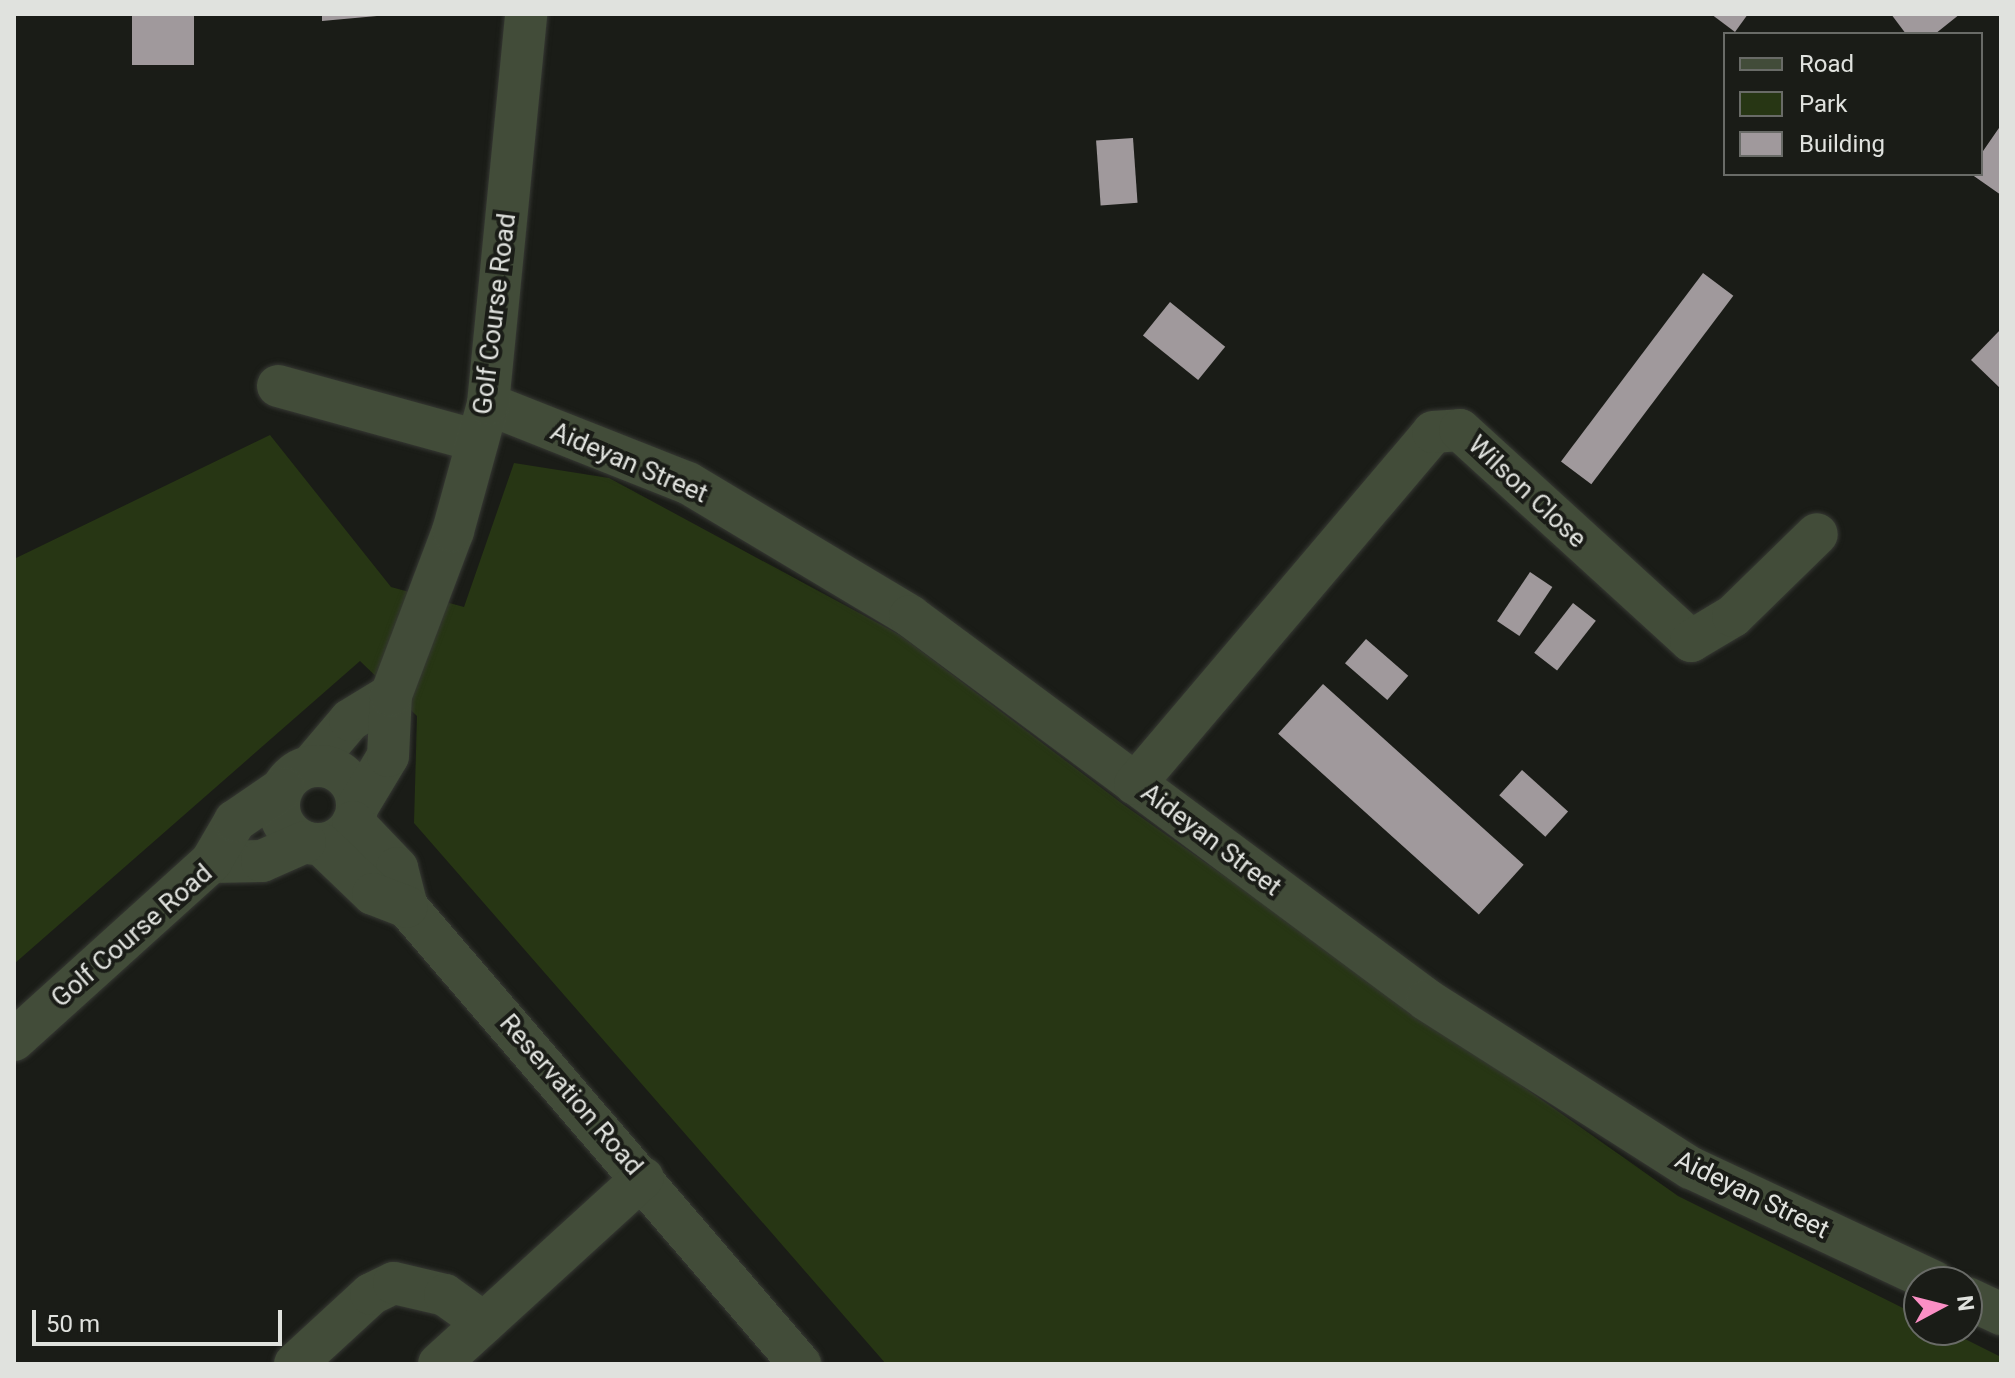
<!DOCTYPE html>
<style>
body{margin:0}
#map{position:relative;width:2015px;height:1378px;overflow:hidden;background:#1a1c17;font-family:Roboto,sans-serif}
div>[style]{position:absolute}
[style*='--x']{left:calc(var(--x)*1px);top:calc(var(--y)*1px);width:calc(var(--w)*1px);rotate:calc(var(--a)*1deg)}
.green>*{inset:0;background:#273614}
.building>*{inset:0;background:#a0999c;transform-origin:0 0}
.roads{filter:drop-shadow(0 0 2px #363833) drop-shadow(0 0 2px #363833)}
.minor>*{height:42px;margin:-21px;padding:0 21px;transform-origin:21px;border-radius:21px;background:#424c39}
.minor>.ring{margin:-21px;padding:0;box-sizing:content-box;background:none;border:42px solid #424c39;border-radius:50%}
span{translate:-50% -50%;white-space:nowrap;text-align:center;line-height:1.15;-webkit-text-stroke:8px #1a1c17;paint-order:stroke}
.street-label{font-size:26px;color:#e0e2de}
.frame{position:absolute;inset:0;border:16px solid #e0e2de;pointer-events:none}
.legend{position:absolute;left:1723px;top:32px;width:260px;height:144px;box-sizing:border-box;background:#1a1c17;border:2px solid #696b67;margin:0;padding:10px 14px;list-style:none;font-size:24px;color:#e0e2de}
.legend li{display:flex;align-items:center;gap:16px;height:40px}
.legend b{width:40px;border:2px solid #696b67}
.north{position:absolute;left:1903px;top:1266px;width:80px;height:80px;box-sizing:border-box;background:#1a1c17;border:2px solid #696b67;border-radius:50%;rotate:83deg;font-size:22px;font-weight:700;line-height:32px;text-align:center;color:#e0e2de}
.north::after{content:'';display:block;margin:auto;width:28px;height:36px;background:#fb8fc5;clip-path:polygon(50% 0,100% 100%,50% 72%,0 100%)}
.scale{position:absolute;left:32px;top:1310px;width:250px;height:36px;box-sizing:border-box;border:4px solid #e0e2de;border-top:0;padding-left:10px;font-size:24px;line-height:28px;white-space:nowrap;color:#e0e2de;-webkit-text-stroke:6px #1a1c17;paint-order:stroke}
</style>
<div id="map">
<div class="green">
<div style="clip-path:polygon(270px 435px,391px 587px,464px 607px,514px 463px,609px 478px,900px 635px,1124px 805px,1678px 1196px,1919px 1316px,1919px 1330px,1947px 1330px,2001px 1357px,2001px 1364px,886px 1364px,414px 823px,417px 716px,360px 661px,14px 964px,14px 559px)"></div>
</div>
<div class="building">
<div style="left:132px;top:14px;width:62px;height:51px"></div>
<div style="clip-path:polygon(322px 14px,377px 14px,377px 16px,322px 21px)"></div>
<div style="clip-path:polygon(1711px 14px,1748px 14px,1735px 32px)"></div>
<div style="clip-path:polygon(1891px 14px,1960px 14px,1935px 34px,1906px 34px)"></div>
<div style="clip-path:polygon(2001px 125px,2001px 195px,1971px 174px,1981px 174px,1981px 154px)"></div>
<div style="left:1133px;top:138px;width:65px;height:37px;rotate:86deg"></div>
<div style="left:1703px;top:273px;width:38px;height:236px;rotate:37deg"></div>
<div style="left:1170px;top:302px;width:71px;height:43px;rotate:39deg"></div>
<div style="clip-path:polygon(2001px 329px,2001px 389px,1971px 360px)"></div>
<div style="left:1530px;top:572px;width:27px;height:59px;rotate:34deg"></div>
<div style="left:1573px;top:603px;width:29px;height:63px;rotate:38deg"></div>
<div style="left:1366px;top:639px;width:56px;height:32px;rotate:41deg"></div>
<div style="left:1323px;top:684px;width:270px;height:67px;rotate:42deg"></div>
<div style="left:1522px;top:770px;width:62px;height:34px;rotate:42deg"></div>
</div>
<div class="roads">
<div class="minor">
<div style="--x:278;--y:386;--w:207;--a:15.4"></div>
<div style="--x:488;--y:404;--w:215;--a:21.6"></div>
<div style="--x:688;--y:483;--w:259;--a:30.9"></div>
<div style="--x:910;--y:616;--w:644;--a:36.6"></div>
<div style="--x:1427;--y:1000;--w:313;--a:32.5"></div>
<div style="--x:1691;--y:1168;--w:268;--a:25.1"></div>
<div style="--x:311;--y:766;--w:60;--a:-49.7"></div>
<div style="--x:350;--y:720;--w:48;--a:-31.4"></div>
<div class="ring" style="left:279px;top:766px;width:36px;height:36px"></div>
<div style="--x:1135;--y:784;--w:461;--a:-49.7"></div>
<div style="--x:1433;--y:432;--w:27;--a:-4"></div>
<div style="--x:1460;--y:430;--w:313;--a:42.4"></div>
<div style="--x:1691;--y:641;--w:49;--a:-30.8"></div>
<div style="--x:1733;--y:616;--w:117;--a:-44.3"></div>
<div style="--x:358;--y:806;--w:58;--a:-59"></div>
<div style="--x:388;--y:756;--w:61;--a:-87.2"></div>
<div style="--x:391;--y:695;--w:175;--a:-69.3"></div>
<div style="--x:453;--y:531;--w:132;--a:-74.6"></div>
<div style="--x:488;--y:404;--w:392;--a:-84.4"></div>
<div style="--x:353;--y:822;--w:64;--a:46.3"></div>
<div style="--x:397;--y:868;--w:40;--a:75.6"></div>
<div style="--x:407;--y:907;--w:603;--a:49.31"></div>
<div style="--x:321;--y:844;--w:72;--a:43.9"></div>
<div style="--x:373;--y:894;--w:36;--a:21"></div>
<div style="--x:211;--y:862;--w:51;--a:-1.1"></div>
<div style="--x:262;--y:861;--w:47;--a:-23.8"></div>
<div style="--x:14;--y:1040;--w:266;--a:-42.1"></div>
<div style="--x:211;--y:862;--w:48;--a:-59.7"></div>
<div style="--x:235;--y:821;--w:58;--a:-34.5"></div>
<div style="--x:1967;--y:1298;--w:38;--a:25"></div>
<div style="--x:295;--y:1364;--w:103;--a:-42.6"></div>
<div style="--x:371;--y:1294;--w:25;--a:-26"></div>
<div style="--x:394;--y:1283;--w:52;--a:13.2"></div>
<div style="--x:445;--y:1295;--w:48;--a:35.7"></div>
<div style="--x:439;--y:1364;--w:276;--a:-42.4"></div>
</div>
</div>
<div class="street-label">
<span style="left:495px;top:314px;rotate:-83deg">Golf Course Road</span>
<span style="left:629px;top:463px;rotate:23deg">Aideyan Street</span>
<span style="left:1527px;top:492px;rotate:43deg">Wilson Close</span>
<span style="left:1211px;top:840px;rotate:37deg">Aideyan Street</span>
<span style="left:132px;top:936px;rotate:-41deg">Golf Course Road</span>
<span style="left:571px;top:1095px;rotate:49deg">Reservation Road</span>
<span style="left:1752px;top:1195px;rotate:26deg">Aideyan Street</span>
</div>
<div class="frame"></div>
<ul class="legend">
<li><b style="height:10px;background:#424c39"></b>Road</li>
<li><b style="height:22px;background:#273614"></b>Park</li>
<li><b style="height:22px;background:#a0999c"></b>Building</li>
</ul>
<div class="north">N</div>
<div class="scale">50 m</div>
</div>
